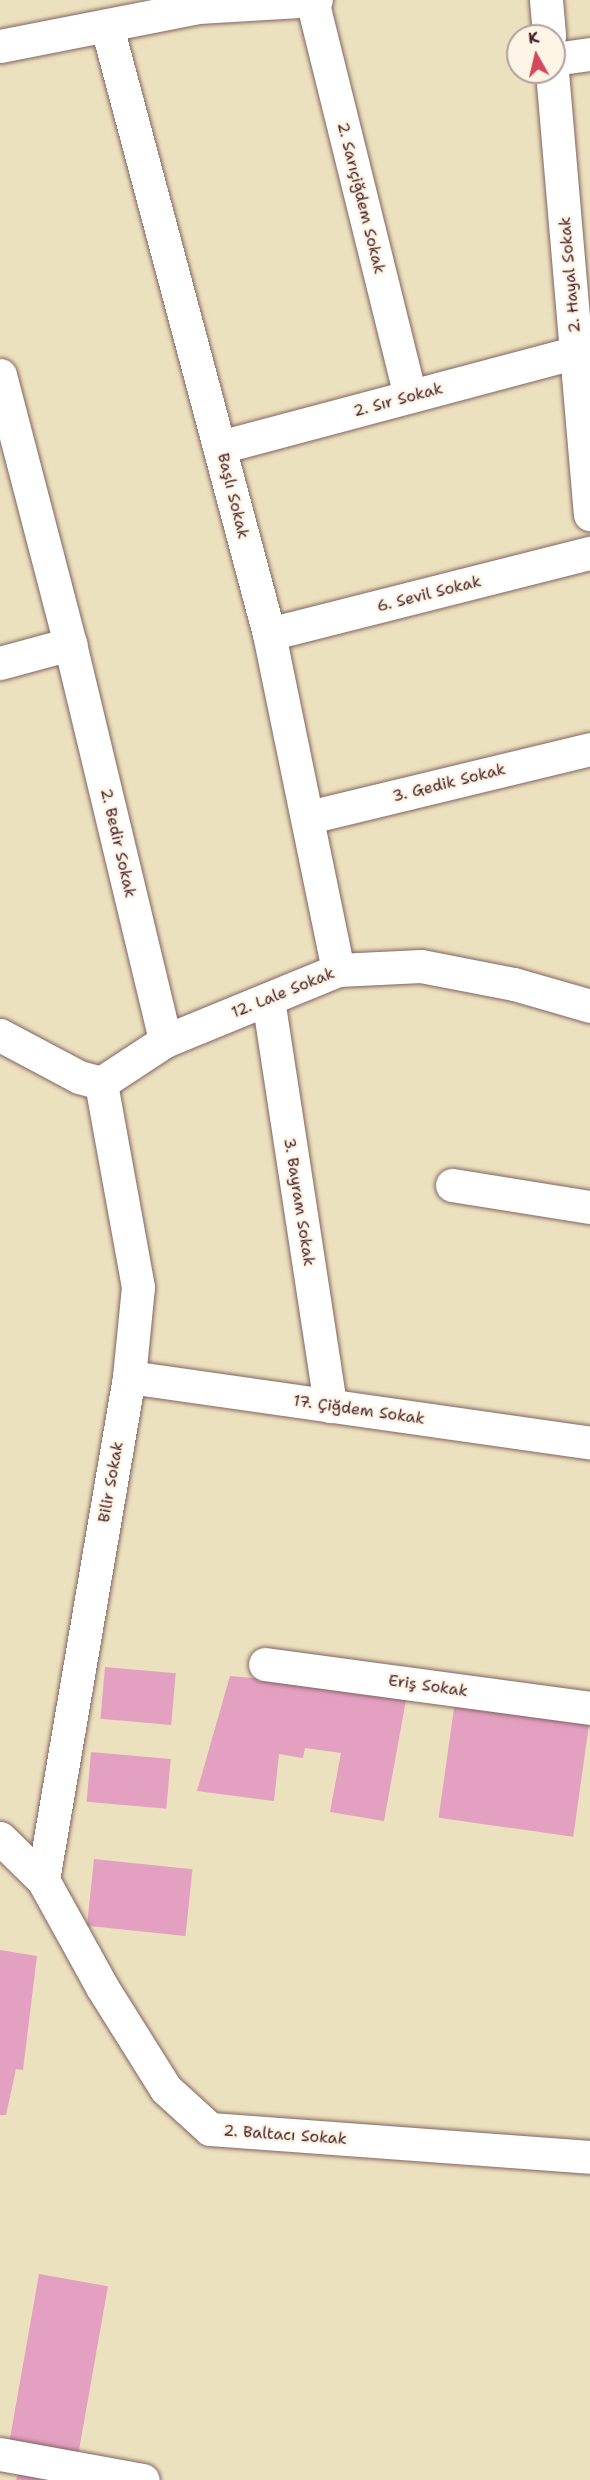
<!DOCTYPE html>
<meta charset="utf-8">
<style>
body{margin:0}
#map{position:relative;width:590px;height:2480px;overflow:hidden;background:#ece1bf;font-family:"Shantell Sans",sans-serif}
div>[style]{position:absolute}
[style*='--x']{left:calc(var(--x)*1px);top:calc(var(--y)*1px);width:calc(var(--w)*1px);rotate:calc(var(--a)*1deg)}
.building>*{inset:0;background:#e4a0c1;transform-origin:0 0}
.roads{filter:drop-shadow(0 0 2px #83635f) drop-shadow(0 0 2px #83635f)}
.minor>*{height:33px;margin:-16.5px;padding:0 16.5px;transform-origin:16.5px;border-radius:16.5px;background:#fff}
.secondary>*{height:33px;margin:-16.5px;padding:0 16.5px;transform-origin:16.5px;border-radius:16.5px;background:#fff}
span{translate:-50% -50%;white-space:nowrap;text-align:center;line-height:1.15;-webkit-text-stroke:5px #fcf5e5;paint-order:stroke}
.street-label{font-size:16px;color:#4a1f2b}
.north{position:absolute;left:506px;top:24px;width:60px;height:60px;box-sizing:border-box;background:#fcf5e5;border:2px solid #b59f9b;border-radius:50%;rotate:352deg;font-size:16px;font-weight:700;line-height:24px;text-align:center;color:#4a1f2b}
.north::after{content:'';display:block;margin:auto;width:21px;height:27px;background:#d1495b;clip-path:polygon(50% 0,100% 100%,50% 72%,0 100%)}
</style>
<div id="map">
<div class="building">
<div style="left:105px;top:1667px;width:71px;height:52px;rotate:5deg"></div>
<div style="clip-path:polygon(230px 1676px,289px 1681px,406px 1700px,384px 1821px,330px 1812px,341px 1753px,305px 1748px,303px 1758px,279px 1754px,274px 1801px,197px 1791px)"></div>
<div style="left:455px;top:1701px;width:136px;height:118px;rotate:8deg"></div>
<div style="left:91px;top:1752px;width:80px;height:50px;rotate:5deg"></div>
<div style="left:94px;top:1859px;width:99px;height:67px;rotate:6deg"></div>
<div style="clip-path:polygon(0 1950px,37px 1956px,23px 2070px,16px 2069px,6px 2115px,0 2115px)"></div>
<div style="left:39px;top:2274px;width:70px;height:169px;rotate:10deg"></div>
<div style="clip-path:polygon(20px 2469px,48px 2480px,16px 2480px)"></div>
</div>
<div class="roads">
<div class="minor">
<div style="--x:312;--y:0;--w:408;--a:76.1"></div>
<div style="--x:546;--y:0;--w:36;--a:85"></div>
<div style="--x:107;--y:27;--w:628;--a:75.06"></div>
<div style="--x:269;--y:634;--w:343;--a:78.4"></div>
<div style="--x:554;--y:59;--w:36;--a:-8"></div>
<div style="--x:552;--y:72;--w:444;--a:85.1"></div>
<div style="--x:0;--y:375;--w:278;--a:75.4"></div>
<div style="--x:70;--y:644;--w:408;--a:76.5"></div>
<div style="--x:220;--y:447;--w:368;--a:-14.9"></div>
<div style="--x:269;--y:634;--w:331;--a:-14.2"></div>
<div style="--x:0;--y:663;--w:73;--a:-15.2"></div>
<div style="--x:309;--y:817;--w:289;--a:-13.6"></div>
<div style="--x:268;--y:999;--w:412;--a:81.3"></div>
<div style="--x:0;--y:1035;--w:89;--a:28"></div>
<div style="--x:79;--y:1077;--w:23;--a:15"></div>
<div style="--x:101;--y:1083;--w:77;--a:-33.3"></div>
<div style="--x:165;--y:1041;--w:187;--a:-22.3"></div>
<div style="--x:338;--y:970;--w:83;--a:-2.8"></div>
<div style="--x:421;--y:966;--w:95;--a:11"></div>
<div style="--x:514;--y:984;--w:79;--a:16.1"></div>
<div style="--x:452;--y:1185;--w:140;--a:9.1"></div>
<div style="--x:129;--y:1377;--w:466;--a:8.1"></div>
<div style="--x:265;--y:1664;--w:328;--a:7.7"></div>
<div style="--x:0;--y:1838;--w:60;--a:44.3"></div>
<div style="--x:43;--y:1880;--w:122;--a:61.1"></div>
<div style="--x:102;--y:1987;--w:120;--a:57.9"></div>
<div style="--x:166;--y:2089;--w:59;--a:42.3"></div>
<div style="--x:210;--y:2129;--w:381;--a:4.2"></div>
<div style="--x:43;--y:1880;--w:510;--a:-80.3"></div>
<div style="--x:129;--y:1377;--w:90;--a:-84.3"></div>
<div style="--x:138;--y:1287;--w:207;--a:-100.3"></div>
<div style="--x:0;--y:2454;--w:145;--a:10.3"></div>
</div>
<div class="secondary">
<div style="--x:0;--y:46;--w:202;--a:-11.1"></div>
<div style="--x:198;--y:7;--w:118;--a:-3.4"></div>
</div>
</div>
<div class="street-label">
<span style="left:361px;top:198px;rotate:76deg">2. Sarıçiğdem Sokak</span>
<span style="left:570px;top:275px;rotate:-95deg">2. Hayal Sokak</span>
<span style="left:398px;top:400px;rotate:-15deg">2. Sır Sokak</span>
<span style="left:233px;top:496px;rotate:76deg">Başlı Sokak</span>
<span style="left:429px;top:594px;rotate:-14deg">6. Sevil Sokak</span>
<span style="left:449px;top:783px;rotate:-14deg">3. Gedik Sokak</span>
<span style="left:118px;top:843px;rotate:77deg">2. Bedir Sokak</span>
<span style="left:283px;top:993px;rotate:-22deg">12. Lale Sokak</span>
<span style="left:299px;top:1202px;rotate:81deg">3. Bayram Sokak</span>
<span style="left:359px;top:1410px;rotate:8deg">17. Çiğdem Sokak</span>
<span style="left:111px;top:1482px;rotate:-80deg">Bilir Sokak</span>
<span style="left:428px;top:1686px;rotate:8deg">Eriş Sokak</span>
<span style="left:285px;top:2135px;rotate:4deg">2. Baltacı Sokak</span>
</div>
<div class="north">K</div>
</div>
